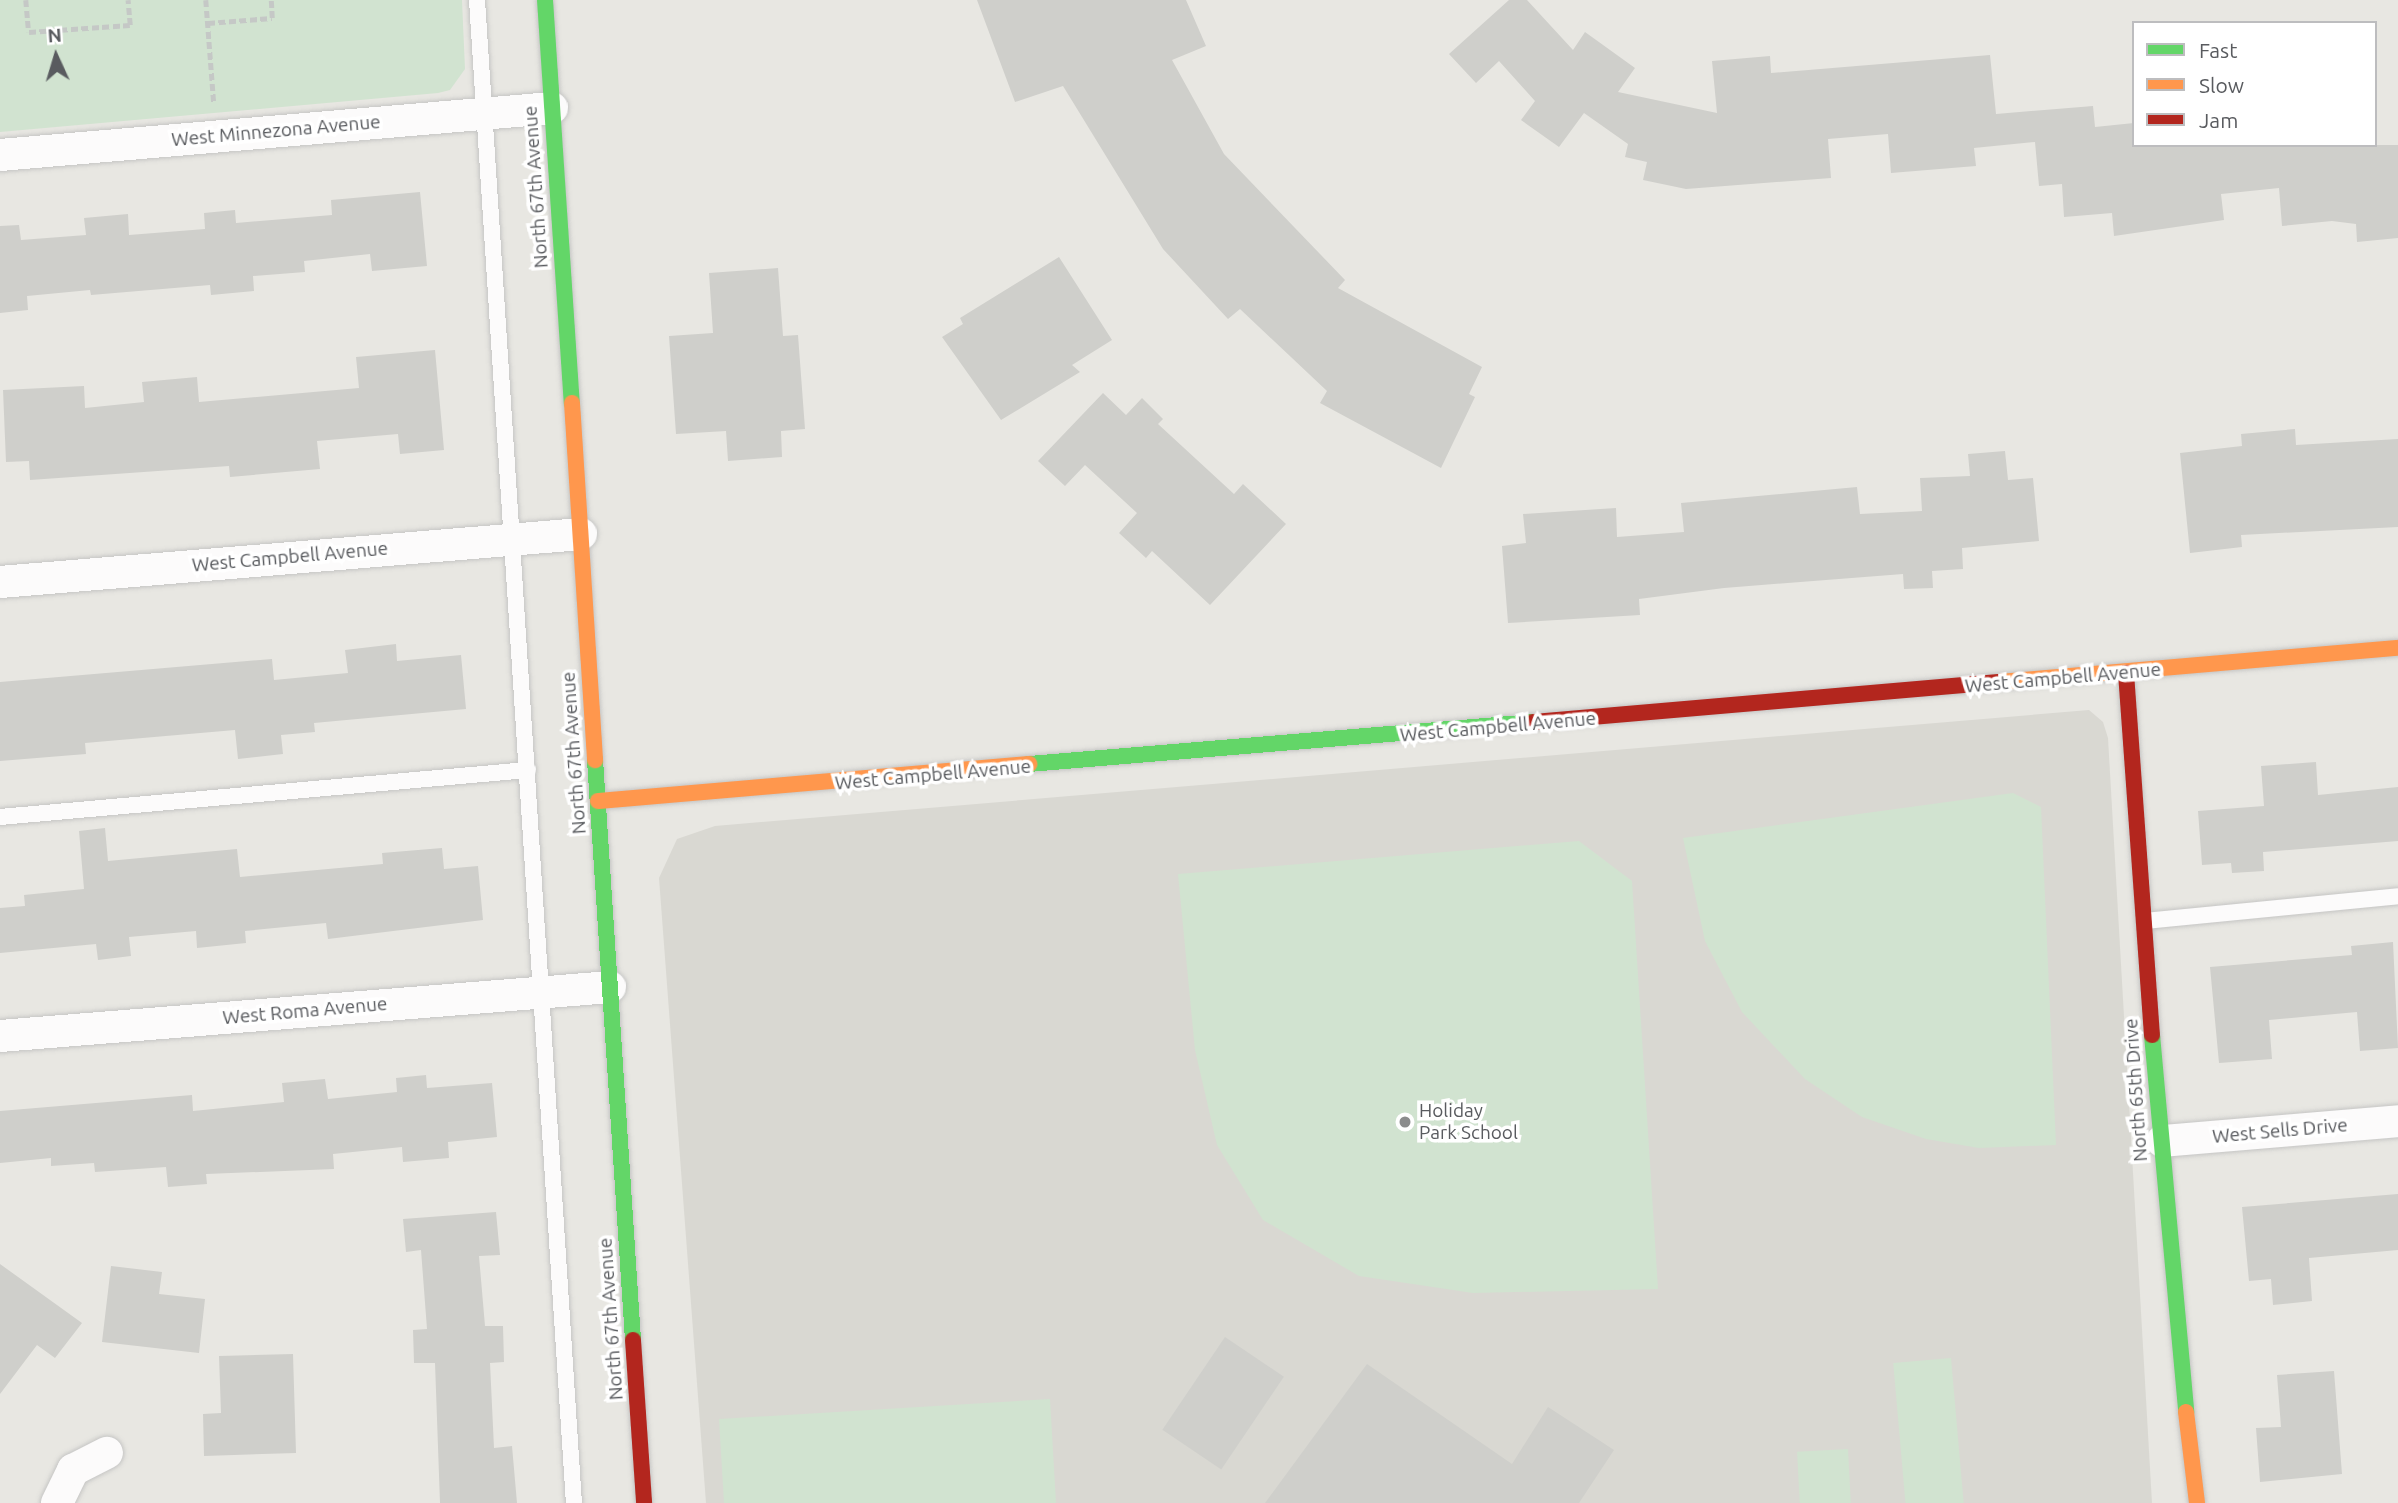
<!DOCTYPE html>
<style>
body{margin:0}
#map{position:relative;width:2398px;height:1503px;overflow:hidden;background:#e8e7e2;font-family:Ubuntu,sans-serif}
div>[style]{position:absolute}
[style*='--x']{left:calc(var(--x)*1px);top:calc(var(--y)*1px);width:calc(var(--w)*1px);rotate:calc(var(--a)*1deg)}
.education>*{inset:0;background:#d9d8d2}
.green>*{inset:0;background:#d1e3d0;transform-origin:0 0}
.building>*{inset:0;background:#cfcfcb;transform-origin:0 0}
.path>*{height:4.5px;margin-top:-2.25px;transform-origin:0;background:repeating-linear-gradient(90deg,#c5c8c6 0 7px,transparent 0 10.5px)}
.roads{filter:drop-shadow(0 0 2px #c5c5c4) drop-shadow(0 0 2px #c5c5c4)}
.lane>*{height:16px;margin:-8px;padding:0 8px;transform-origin:8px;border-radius:8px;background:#fcfbfb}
.street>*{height:32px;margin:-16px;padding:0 16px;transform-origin:16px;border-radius:16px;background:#fcfbfb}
.fast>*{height:16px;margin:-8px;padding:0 8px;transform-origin:8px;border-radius:8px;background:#63d668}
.slow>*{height:16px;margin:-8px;padding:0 8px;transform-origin:8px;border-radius:8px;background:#ff974d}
.jam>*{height:16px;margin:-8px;padding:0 8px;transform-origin:8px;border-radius:8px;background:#b3261e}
.dots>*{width:19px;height:19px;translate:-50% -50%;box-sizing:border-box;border:4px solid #fff;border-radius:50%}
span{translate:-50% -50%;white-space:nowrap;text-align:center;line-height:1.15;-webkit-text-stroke:7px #fff;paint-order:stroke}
.street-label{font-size:19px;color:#595b5f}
.poi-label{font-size:19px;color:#595b5f}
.left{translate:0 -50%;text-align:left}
.legend{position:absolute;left:2132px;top:21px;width:245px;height:126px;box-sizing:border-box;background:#fff;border:2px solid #bdbdbf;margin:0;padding:9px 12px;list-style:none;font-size:21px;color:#595b5f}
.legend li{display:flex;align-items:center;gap:14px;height:35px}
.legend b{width:35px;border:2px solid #bdbdbf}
.north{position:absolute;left:21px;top:21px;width:70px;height:70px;-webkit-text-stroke:5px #fff;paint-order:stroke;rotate:356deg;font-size:19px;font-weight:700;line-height:28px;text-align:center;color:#595b5f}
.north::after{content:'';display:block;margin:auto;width:24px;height:32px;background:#595b5f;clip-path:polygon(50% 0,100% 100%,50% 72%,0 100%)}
</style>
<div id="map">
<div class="education">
<div style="clip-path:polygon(2089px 710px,2103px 722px,2108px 738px,2152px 1503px,706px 1503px,659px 878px,677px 839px,715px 826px)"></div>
</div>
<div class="green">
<div style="clip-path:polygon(0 0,462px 0,465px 69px,450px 90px,438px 93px,0 132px)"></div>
<div style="clip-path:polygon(2013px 793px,2041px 807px,2056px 1145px,1979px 1148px,1926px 1139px,1862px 1117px,1805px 1079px,1742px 1012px,1705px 941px,1683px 838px)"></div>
<div style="clip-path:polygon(1579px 841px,1632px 881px,1658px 1289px,1473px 1293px,1359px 1276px,1263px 1220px,1217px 1145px,1195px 1050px,1178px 874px)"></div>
<div style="left:1951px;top:1358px;width:146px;height:58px;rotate:85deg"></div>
<div style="clip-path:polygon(1050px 1399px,1056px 1503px,724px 1503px,719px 1419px)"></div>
<div style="left:1848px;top:1449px;width:54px;height:51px;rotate:87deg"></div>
</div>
<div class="building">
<div style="clip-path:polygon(977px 0,1186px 0,1206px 46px,1172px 60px,1224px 154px,1345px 280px,1338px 288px,1482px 367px,1469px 394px,1475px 397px,1441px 468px,1320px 403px,1327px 391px,1240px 309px,1228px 319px,1163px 249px,1063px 86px,1015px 102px)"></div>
<div style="clip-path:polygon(1509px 0,1527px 0,1573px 50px,1585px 32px,1635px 68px,1618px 92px,1717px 113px,1712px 61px,1770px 56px,1771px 73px,1990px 55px,1996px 114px,2093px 106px,2095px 127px,2134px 123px,2134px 145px,2398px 145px,2398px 238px,2357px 242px,2356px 224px,2332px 221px,2282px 226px,2279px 188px,2221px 194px,2224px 220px,2114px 236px,2112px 213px,2064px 217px,2062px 184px,2039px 186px,2035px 142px,1974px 148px,1976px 166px,1891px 173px,1888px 134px,1828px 139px,1831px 178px,1686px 189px,1643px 180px,1647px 162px,1625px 157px,1628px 144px,1584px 113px,1559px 147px,1521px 120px,1535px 101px,1499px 61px,1476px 83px,1449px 54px)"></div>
<div style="clip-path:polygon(420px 192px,427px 266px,372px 271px,370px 254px,304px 261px,305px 272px,253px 276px,254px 291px,211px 295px,210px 285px,91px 295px,90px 290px,27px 296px,28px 310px,0 313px,0 226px,19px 225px,21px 240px,86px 235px,84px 218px,128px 214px,129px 235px,205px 229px,204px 213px,235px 210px,236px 223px,332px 215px,331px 200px)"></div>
<div style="clip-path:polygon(1059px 257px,1112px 340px,1072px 365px,1080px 372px,1001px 420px,942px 337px,963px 324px,960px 318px)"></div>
<div style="clip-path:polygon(778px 268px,783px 336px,798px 335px,805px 429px,781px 431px,782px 457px,728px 461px,726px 431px,676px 434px,669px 336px,713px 333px,709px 273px)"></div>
<div style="clip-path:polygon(435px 350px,444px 450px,400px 454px,398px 434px,317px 441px,320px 469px,230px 477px,229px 466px,30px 480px,29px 461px,6px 462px,3px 390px,84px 386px,85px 408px,144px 402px,142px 382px,197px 377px,199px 402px,359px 388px,356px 357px)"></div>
<div style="clip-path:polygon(1103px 393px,1126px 415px,1142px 398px,1163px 419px,1158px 424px,1234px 494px,1243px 484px,1286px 524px,1210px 605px,1152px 551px,1146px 558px,1119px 533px,1137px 513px,1085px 465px,1065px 486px,1038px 461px)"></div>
<div style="clip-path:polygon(2295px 429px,2296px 445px,2398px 439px,2398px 527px,2241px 535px,2242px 547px,2190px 553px,2180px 453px,2242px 446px,2241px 434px)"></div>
<div style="clip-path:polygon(2005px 451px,2008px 480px,2033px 478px,2039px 541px,1962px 548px,1963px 569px,1932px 571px,1933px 588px,1904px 589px,1903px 574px,1724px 588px,1639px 599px,1640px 615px,1508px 623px,1502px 546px,1526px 543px,1523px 514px,1616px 508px,1617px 537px,1684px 532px,1681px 503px,1857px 487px,1860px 514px,1922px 511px,1920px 478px,1970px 476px,1968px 454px)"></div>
<div style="clip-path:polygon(396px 644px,397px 661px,461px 655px,466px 709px,314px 723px,315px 732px,281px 735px,283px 754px,238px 759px,235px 730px,85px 743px,86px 754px,0 761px,0 682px,272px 659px,274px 680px,348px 673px,345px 650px)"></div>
<div style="clip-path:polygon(2316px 762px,2318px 795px,2398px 787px,2398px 841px,2263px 852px,2264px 871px,2232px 873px,2231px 863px,2202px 865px,2198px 811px,2264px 806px,2261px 766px)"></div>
<div style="clip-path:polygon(105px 828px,108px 861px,237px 849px,240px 877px,383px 864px,382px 853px,442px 848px,444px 869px,478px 866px,483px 920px,328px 939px,326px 923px,245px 931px,246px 943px,197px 948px,196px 931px,129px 937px,131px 956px,98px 960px,96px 944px,0 953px,0 908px,25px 906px,24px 895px,84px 889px,79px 831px)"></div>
<div style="clip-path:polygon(2393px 942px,2398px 1048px,2360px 1051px,2357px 1012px,2269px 1020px,2272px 1059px,2219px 1063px,2210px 967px,2352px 955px,2351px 946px)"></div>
<div style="clip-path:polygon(426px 1075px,427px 1088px,492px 1083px,497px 1137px,448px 1142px,449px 1158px,403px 1162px,402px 1147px,333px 1154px,334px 1169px,206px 1174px,207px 1184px,168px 1187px,166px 1167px,95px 1172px,94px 1163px,51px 1166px,51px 1158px,0 1163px,0 1111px,192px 1095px,193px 1111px,284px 1102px,282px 1083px,325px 1079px,328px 1099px,397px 1092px,396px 1078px)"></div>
<div style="clip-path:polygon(2398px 1194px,2398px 1250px,2309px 1258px,2312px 1301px,2273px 1305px,2271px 1279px,2249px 1281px,2242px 1207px)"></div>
<div style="clip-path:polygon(496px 1212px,500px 1255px,479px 1256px,485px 1326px,503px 1326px,504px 1362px,490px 1363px,494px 1448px,512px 1446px,517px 1503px,440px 1503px,435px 1363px,414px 1363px,413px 1330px,427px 1329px,421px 1250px,406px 1252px,403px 1219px)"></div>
<div style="clip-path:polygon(0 1264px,82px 1323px,55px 1358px,37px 1345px,0 1394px)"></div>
<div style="clip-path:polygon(111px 1266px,162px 1272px,159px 1294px,205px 1299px,199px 1353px,102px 1342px)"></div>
<div style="left:1225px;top:1337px;width:71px;height:112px;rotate:34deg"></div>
<div style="clip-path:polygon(293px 1354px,296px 1453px,204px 1456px,203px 1414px,221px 1413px,219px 1356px)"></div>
<div style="clip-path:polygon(1367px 1364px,1512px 1464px,1548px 1407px,1614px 1450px,1579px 1503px,1265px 1503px)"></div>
<div style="clip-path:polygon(2334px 1371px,2342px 1474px,2260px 1482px,2256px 1428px,2281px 1427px,2277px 1375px)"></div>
</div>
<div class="path">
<div style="--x:26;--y:0;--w:32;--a:85"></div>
<div style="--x:29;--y:32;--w:101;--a:-4"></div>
<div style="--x:130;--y:25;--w:25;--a:-95"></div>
<div style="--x:206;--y:0;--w:104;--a:85.6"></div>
<div style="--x:208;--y:23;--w:64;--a:-4.5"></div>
<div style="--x:272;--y:18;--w:18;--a:-93"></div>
</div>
<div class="roads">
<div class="lane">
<div style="--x:477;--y:0;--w:1506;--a:86.31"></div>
<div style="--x:0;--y:817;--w:530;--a:-5.09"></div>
<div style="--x:2145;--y:921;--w:254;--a:-5.6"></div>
</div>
<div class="street">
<div style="--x:0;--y:155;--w:554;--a:-4.87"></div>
<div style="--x:0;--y:582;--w:583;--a:-4.72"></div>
<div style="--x:0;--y:1036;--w:612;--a:-4.59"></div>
<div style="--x:2162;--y:1141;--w:237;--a:-4.8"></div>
<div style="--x:57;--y:1503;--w:37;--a:-64"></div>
<div style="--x:73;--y:1470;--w:38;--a:-27"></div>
</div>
<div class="fast">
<div style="--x:545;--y:0;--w:404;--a:86.2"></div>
<div style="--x:595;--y:760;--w:581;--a:86.25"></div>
<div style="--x:1029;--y:764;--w:506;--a:-4.76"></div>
<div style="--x:2152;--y:1035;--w:379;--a:84.8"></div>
</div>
<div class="slow">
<div style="--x:572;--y:403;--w:358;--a:86.3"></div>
<div style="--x:1999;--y:682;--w:400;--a:-4.9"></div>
<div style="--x:598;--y:801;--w:433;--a:-4.9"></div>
<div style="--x:2186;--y:1412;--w:92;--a:83.1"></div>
</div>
<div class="jam">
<div style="--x:2126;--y:673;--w:363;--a:85.9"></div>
<div style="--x:1533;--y:722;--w:468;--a:-4.9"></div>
<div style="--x:633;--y:1340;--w:163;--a:86.1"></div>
</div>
</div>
<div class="dots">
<div style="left:1405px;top:1122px;background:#8b8c8d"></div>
</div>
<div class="street-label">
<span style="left:276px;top:131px;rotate:-5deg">West Minnezona Avenue</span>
<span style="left:536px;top:187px;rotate:-94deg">North 67th Avenue</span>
<span style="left:290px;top:557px;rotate:-5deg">West Campbell Avenue</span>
<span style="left:2063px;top:678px;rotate:-5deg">West Campbell Avenue</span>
<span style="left:1498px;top:727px;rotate:-5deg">West Campbell Avenue</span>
<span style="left:574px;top:753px;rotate:-94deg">North 67th Avenue</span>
<span style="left:933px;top:775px;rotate:-5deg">West Campbell Avenue</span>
<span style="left:305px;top:1011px;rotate:-5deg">West Roma Avenue</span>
<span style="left:2136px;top:1090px;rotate:-94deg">North 65th Drive</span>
<span style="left:2280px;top:1131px;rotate:-5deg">West Sells Drive</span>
<span style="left:611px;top:1319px;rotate:-94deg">North 67th Avenue</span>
</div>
<div class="poi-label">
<span class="left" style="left:1419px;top:1122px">Holiday<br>Park School</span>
</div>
<ul class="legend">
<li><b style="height:9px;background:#63d668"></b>Fast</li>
<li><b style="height:9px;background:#ff974d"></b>Slow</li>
<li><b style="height:9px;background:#b3261e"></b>Jam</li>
</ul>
<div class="north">N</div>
</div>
